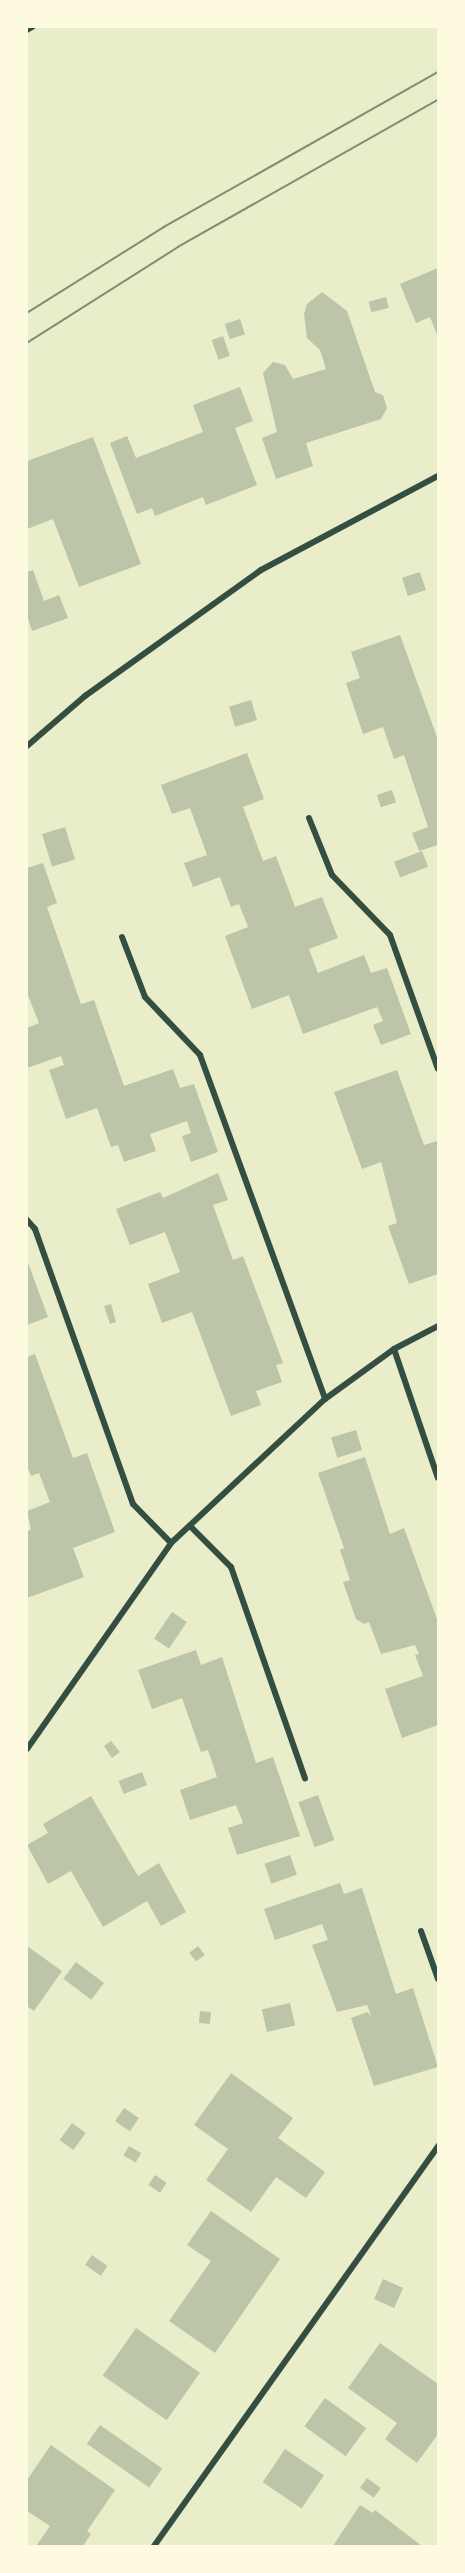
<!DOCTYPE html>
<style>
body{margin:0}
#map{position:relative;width:465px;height:2573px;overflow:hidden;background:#e9edc9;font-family:Karla,sans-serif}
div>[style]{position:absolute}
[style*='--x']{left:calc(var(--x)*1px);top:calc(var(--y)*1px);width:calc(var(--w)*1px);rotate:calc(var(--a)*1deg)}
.building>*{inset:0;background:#bcc5a7;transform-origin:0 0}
.path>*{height:4px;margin:-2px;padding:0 2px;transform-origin:2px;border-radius:2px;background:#344e41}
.minor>*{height:6px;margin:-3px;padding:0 3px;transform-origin:3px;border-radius:3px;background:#344e41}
.tram>*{height:1.5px;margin:-0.75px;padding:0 0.75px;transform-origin:0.75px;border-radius:0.75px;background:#7c8e77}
span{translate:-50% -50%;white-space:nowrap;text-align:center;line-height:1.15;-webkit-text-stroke:4.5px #fefae0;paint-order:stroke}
.frame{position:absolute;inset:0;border:28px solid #fefae0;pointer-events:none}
</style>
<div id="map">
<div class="building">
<div style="clip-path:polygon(438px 268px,438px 337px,430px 317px,416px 323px,400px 284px)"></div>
<div style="clip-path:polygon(322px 292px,347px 311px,375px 392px,383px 395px,387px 408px,381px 419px,306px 443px,313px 466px,276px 479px,262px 438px,277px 432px,263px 373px,273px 362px,285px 365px,293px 379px,326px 369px,320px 350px,307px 338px,304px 314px,307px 304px)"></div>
<div style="left:386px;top:297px;width:11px;height:18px;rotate:75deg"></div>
<div style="left:240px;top:319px;width:16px;height:16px;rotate:72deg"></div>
<div style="left:223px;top:336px;width:21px;height:12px;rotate:71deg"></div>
<div style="clip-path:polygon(240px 387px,253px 421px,235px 428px,257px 485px,206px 505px,203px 497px,155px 516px,152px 508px,137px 514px,110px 443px,127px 436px,136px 458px,203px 432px,193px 405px)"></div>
<div style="clip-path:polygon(93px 437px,141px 564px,79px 587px,53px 519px,27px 529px,27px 461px)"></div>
<div style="clip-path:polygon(33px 570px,44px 601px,59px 595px,68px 618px,32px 631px,27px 616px,27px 572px)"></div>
<div style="left:420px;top:572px;width:19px;height:19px;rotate:72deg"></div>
<div style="clip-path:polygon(400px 635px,438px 740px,438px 845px,419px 851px,412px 833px,428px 827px,404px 755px,394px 759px,383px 727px,363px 734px,346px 683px,360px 678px,351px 652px)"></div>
<div style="left:251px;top:700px;width:21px;height:23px;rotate:73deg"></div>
<div style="clip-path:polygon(247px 753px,264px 799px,243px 807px,263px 861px,276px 856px,295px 907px,322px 897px,338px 938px,309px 949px,318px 973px,364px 955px,371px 973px,387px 968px,411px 1034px,381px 1045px,373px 1025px,383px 1021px,377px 1007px,303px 1034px,289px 995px,252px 1009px,225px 936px,248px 927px,239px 904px,231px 907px,220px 877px,193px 887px,184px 863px,207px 855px,190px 808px,172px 814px,161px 785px)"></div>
<div style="left:392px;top:790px;width:13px;height:16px;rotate:72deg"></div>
<div style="left:65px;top:827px;width:34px;height:24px;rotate:73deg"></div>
<div style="left:422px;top:851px;width:17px;height:30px;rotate:69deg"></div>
<div style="clip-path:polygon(43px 863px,57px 903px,47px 907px,81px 1004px,94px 1000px,124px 1086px,173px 1069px,180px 1088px,194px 1084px,218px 1152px,191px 1162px,182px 1136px,191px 1133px,187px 1121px,150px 1134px,156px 1151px,124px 1162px,118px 1145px,111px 1147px,97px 1108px,66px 1119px,49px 1070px,64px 1065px,61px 1056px,27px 1068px,27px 1028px,39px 1023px,27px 993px,27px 868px)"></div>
<div style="clip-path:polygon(397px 1070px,424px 1145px,437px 1141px,438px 1144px,438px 1274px,409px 1284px,388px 1226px,397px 1223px,381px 1162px,362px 1169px,334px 1092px)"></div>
<div style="clip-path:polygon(218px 1173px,228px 1200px,213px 1205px,233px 1260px,243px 1256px,283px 1363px,276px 1365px,282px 1382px,256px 1391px,261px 1405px,231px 1416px,192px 1312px,162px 1323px,148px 1284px,180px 1272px,165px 1232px,130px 1245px,116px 1209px,160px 1192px,163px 1198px)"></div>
<div style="clip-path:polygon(27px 1260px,48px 1317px,27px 1325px)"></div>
<div style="clip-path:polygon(111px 1304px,116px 1322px,110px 1324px,104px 1306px)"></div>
<div style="clip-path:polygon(35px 1354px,73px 1458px,87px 1453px,115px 1532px,73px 1548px,84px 1577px,27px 1598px,27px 1531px,31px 1530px,27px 1511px,50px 1502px,39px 1473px,31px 1476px,27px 1466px,27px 1357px)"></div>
<div style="left:356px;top:1430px;width:21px;height:26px;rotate:73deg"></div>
<div style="clip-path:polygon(365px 1457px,390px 1534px,404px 1528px,438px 1622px,438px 1725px,402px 1738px,385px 1689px,423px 1676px,415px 1655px,419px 1654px,415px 1645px,381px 1654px,369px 1622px,364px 1624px,356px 1619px,343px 1582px,350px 1580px,340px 1550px,344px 1548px,318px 1473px)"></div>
<div style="left:172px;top:1612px;width:18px;height:32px;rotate:34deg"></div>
<div style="clip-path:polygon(196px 1650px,201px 1665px,222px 1657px,256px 1763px,273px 1757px,300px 1836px,237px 1855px,228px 1828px,243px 1823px,236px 1805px,190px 1820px,180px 1790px,217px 1777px,208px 1750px,201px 1752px,182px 1698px,152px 1709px,138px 1670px)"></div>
<div style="clip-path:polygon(111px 1741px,120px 1752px,112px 1758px,104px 1746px)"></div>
<div style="left:142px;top:1772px;width:14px;height:25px;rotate:69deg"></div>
<div style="left:318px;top:1795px;width:48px;height:21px;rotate:70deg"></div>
<div style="clip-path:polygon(91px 1796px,138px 1876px,159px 1863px,186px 1912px,161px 1926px,147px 1901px,103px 1927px,71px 1871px,48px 1884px,27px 1845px,48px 1833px,43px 1824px)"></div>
<div style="left:290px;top:1855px;width:21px;height:27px;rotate:71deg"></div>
<div style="clip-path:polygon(340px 1883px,344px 1894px,362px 1888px,396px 1994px,413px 1988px,438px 2067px,374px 2086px,351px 2018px,367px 2012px,371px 2016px,367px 2005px,337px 2012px,312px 1945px,328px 1940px,322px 1924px,275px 1940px,264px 1909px)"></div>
<div style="clip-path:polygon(27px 1946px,62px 1971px,34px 2011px,27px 2006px)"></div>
<div style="left:198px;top:1946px;width:11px;height:11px;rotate:52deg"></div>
<div style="left:76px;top:1962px;width:35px;height:21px;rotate:37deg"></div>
<div style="left:290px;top:2003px;width:23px;height:29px;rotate:77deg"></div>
<div style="left:200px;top:2011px;width:11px;height:12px;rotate:5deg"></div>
<div style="clip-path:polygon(231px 2073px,293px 2118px,278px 2138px,325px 2172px,306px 2198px,276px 2177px,251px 2212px,206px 2180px,228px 2149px,194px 2125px)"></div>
<div style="left:124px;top:2108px;width:18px;height:16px;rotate:34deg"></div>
<div style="left:72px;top:2123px;width:17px;height:21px;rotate:36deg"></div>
<div style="left:129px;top:2146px;width:14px;height:11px;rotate:30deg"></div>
<div style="left:155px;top:2175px;width:14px;height:12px;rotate:34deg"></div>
<div style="clip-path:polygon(211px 2211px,280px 2259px,215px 2353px,169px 2321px,211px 2261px,187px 2245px)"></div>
<div style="left:92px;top:2255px;width:19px;height:12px;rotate:35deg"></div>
<div style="left:383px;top:2279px;width:22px;height:22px;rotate:24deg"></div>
<div style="left:136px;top:2328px;width:78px;height:58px;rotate:35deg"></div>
<div style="clip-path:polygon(380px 2343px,438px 2384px,438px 2434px,417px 2463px,385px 2439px,397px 2423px,348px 2388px)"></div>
<div style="left:325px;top:2398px;width:51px;height:35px;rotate:36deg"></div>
<div style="left:100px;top:2425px;width:76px;height:23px;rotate:35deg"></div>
<div style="clip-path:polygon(51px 2445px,115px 2490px,87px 2531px,91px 2534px,83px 2546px,36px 2546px,50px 2526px,27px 2511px,27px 2480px)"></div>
<div style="left:285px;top:2449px;width:47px;height:40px;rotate:34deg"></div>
<div style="left:367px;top:2478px;width:17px;height:12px;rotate:36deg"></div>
<div style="clip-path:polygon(360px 2505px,373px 2513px,375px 2510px,422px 2546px,333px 2546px)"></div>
</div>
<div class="path">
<div style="--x:27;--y:31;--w:8;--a:-30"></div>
</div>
<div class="minor">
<div style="--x:27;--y:746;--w:77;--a:-40.8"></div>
<div style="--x:85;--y:696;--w:216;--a:-35.6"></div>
<div style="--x:261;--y:570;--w:200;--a:-28"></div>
<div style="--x:309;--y:818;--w:61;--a:68"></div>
<div style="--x:332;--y:875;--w:83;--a:46"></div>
<div style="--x:390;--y:935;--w:142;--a:70.3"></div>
<div style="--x:122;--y:937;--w:64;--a:69"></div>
<div style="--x:145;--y:997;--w:80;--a:46.5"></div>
<div style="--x:200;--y:1055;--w:366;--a:70"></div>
<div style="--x:27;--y:1220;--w:12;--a:48"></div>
<div style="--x:35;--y:1229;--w:292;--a:70.4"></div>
<div style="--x:133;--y:1504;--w:54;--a:45.7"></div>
<div style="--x:394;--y:1349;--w:136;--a:71.2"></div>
<div style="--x:190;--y:1526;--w:58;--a:45"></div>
<div style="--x:231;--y:1567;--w:224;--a:70.7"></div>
<div style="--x:27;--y:1749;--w:251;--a:-55"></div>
<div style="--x:171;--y:1543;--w:211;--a:-43.1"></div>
<div style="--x:325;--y:1399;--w:85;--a:-35.9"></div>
<div style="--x:394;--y:1349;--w:50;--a:-27.6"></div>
<div style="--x:421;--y:1931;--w:51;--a:70.5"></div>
<div style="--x:154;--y:2546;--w:491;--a:-54.6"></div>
</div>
<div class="tram">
<div style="--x:27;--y:313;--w:162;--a:-32.1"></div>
<div style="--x:164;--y:227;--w:315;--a:-29.5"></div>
<div style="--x:27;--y:343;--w:179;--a:-32.4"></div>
<div style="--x:178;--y:247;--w:299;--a:-29.5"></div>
</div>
<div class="frame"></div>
</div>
